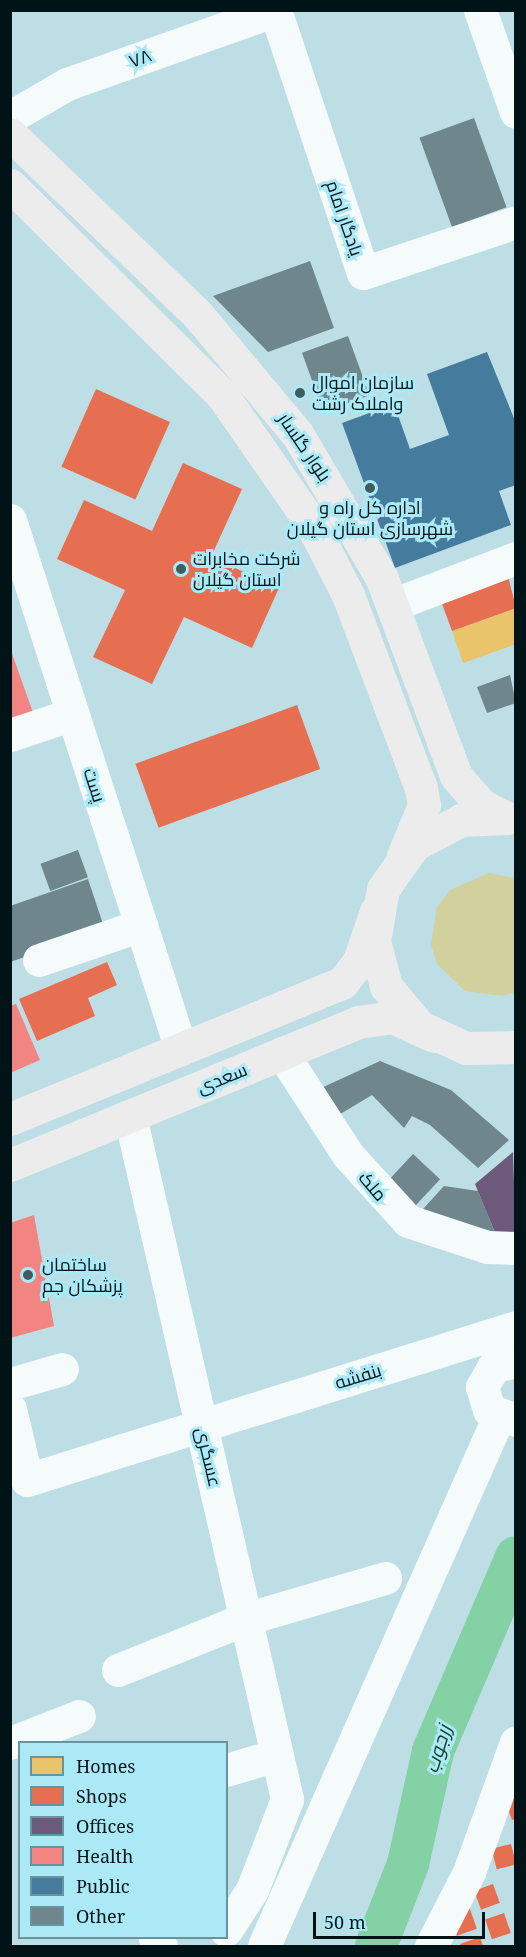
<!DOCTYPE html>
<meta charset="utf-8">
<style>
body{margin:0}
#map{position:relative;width:526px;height:1957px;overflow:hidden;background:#bddee5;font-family:"Noto Serif",Cairo,serif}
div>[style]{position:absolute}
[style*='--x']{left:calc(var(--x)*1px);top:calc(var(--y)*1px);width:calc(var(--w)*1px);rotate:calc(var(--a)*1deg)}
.green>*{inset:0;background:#d2d19e}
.homes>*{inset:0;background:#e9c46a}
.shops>*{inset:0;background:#e76f51;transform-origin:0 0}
.offices>*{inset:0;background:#6d597a}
.health>*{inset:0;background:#f28482}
.public>*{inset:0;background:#457b9d}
.river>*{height:42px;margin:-21px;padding:0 21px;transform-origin:21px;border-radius:21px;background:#84d1a5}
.building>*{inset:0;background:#6f878c;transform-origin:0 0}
.minor>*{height:33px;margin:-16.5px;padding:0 16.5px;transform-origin:16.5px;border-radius:16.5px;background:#f5fafb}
.major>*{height:33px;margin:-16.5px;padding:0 16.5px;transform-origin:16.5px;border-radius:16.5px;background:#edecec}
.dots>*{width:16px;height:16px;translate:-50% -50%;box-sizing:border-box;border:3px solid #ace9f6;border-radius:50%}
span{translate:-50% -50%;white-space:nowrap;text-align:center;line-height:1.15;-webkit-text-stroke:6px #ace9f6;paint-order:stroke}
.street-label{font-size:18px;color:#001418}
.poi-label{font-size:18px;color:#001418}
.left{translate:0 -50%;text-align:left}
.water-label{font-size:20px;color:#143c22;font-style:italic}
.frame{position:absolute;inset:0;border:12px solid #001418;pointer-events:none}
.legend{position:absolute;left:18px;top:1741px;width:210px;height:198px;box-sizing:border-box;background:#ace9f6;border:2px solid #67949d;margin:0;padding:8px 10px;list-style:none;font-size:18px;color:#001418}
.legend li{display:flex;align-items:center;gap:12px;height:30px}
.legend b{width:30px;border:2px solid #67949d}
.scale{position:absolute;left:313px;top:1912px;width:172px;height:27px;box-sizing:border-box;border:3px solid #001418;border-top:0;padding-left:8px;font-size:18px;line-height:21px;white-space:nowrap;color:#001418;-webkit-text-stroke:4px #ace9f6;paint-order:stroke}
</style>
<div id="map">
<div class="green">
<div style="clip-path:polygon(489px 873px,515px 878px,515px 992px,503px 996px,465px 991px,437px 964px,431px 945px,437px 907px,450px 890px)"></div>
</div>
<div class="homes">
<div style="clip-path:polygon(516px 608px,516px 644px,463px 663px,452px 631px)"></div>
</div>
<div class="shops">
<div style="left:96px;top:389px;width:81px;height:85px;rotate:24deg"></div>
<div style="clip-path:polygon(183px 463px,242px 489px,211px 557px,279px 588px,252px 648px,184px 617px,152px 684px,93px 657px,125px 590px,57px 559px,84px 500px,152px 531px)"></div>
<div style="clip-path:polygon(506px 568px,516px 608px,452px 631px,441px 601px)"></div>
<div style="left:297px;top:705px;width:68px;height:172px;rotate:70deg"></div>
<div style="clip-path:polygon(107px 962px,117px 985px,88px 998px,95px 1016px,37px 1041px,19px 999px)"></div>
<div style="clip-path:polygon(516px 1797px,516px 1819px,512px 1820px,505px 1801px)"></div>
<div style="left:511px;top:1844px;width:21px;height:20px;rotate:76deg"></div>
<div style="left:493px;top:1884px;width:20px;height:20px;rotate:70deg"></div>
<div style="left:470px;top:1909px;width:21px;height:21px;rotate:71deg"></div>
<div style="left:504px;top:1913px;width:21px;height:20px;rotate:71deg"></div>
<div style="clip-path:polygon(480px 1937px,483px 1946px,461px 1946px,460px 1944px)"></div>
</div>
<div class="offices">
<div style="clip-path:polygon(513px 1152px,516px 1244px,500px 1245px,475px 1184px)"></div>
</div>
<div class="health">
<div style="clip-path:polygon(10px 648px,36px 721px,10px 730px)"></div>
<div style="clip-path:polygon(16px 1004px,40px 1060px,10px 1073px,10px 1006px)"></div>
<div style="clip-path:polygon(34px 1215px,54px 1326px,10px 1338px,10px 1223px)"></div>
</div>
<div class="public">
<div style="clip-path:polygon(487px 352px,516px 423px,516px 485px,499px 491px,511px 525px,395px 568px,342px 423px,394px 404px,410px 449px,449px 435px,427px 374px)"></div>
</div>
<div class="river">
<div style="--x:376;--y:1946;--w:88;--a:-68.7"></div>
<div style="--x:408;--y:1864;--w:116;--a:-77.5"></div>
<div style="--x:433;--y:1751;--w:211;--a:-66.8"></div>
</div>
<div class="building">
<div style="left:474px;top:118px;width:95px;height:58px;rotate:70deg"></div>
<div style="clip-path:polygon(310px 261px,334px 328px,268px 352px,213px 296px)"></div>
<div style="left:348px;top:336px;width:63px;height:49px;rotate:70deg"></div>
<div style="clip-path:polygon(510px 675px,516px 703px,487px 713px,477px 687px)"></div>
<div style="left:78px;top:850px;width:29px;height:40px;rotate:70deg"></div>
<div style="clip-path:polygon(88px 879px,105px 930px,10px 962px,10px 906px)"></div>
<div style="clip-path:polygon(380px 1061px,451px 1090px,509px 1140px,478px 1168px,430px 1125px,412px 1116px,404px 1128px,372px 1095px,337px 1116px,319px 1089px)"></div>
<div style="left:413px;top:1154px;width:37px;height:40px;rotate:43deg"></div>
<div style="clip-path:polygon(444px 1186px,478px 1191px,500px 1245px,413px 1220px)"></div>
</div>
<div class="minor">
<div style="--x:275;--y:10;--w:277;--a:71.5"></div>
<div style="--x:363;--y:273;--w:161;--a:-18.4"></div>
<div style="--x:480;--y:10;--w:108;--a:70.6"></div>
<div style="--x:10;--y:117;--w:66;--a:-30.1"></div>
<div style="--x:67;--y:84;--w:222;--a:-19.5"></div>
<div style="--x:10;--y:520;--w:556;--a:72.09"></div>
<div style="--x:392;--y:605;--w:133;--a:-20.8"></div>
<div style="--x:10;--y:735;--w:66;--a:-18.4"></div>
<div style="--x:39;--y:960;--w:108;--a:-18.9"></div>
<div style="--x:282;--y:1053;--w:121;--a:57.1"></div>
<div style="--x:348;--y:1155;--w:89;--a:47.7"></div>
<div style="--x:408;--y:1221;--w:83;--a:18.2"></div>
<div style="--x:487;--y:1247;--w:29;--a:2"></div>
<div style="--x:130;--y:1116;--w:701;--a:77.05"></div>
<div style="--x:287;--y:1799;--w:97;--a:111"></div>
<div style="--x:252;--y:1890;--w:48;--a:123"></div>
<div style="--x:516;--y:1361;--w:23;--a:167"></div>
<div style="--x:494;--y:1366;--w:24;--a:120"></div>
<div style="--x:482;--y:1387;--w:24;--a:73"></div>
<div style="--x:489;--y:1410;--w:29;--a:20"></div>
<div style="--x:10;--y:1384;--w:54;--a:-16.1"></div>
<div style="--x:10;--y:1409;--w:73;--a:76.5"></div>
<div style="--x:27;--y:1480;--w:512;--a:-17.37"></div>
<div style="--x:118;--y:1670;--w:137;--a:-21.9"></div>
<div style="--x:245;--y:1619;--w:146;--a:-16.3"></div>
<div style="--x:10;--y:1743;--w:74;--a:-21.4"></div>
<div style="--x:226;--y:1770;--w:53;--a:-16.4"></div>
<div style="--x:155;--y:1938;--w:10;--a:53"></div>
<div style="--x:264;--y:1946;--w:578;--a:-66.1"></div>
<div style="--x:431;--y:1946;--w:83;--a:-62.8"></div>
<div style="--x:469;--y:1872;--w:138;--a:-70.1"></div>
</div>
<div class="major">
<div style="--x:10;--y:134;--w:261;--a:43.9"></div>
<div style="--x:198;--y:315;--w:156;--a:50.2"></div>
<div style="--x:298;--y:435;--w:167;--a:59.7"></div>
<div style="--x:382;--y:579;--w:210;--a:69.4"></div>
<div style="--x:456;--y:776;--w:38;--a:49"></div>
<div style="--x:481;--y:805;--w:29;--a:27"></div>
<div style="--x:10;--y:185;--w:300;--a:44.7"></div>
<div style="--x:223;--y:396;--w:155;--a:55.3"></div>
<div style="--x:311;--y:523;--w:81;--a:62.8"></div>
<div style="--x:348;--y:595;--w:206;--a:69.3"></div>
<div style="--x:421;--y:788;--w:17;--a:80"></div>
<div style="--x:424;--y:805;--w:55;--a:112.4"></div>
<div style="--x:508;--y:818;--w:47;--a:177.6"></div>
<div style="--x:461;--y:820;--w:53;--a:152"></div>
<div style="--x:414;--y:845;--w:54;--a:125.2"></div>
<div style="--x:383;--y:889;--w:53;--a:99.8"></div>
<div style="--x:374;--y:941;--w:47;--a:75.1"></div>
<div style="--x:386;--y:986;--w:53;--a:50.3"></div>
<div style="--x:420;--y:1027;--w:51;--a:24.5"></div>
<div style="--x:466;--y:1048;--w:50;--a:-1.1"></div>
<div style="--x:10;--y:1119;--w:359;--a:-22.3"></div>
<div style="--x:342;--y:983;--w:28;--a:-52"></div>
<div style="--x:359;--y:961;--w:53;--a:-71.2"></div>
<div style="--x:10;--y:1165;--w:376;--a:-22.3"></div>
<div style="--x:358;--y:1022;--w:34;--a:-8"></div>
<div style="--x:392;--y:1017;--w:46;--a:24.3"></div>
</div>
<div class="dots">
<div style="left:300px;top:393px;background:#425b60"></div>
<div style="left:370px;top:488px;background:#425b60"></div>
<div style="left:181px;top:569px;background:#425b60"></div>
<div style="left:28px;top:1275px;background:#425b60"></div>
</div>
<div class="street-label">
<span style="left:140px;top:58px;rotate:-20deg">۷۸</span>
<span style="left:345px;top:218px;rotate:71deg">یادگار امام</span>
<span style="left:305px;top:447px;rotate:56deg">بلوار گلسار</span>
<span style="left:95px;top:785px;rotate:72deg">پست</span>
<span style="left:222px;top:1078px;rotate:-22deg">سعدی</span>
<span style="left:373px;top:1186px;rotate:49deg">ملک</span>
<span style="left:358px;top:1376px;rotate:-17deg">بنفشه</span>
<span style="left:209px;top:1457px;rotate:77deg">عسگری</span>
</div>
<div class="poi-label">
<span class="left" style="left:312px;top:393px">سازمان اموال<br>واملاک رشت</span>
<span style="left:370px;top:518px">اداره کل راه و<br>شهرسازی استان گیلان</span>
<span class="left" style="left:193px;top:569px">شرکت مخابرات<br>استان گیلان</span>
<span class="left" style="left:42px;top:1275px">ساختمان<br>پزشکان جم</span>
</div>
<div class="water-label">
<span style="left:437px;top:1749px;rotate:-73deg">زرجوب</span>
</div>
<div class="frame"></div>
<ul class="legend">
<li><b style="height:16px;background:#e9c46a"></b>Homes</li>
<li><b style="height:16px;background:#e76f51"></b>Shops</li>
<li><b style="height:16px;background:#6d597a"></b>Offices</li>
<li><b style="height:16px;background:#f28482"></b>Health</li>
<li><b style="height:16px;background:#457b9d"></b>Public</li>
<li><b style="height:16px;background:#6f878c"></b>Other</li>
</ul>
<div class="scale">50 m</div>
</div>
